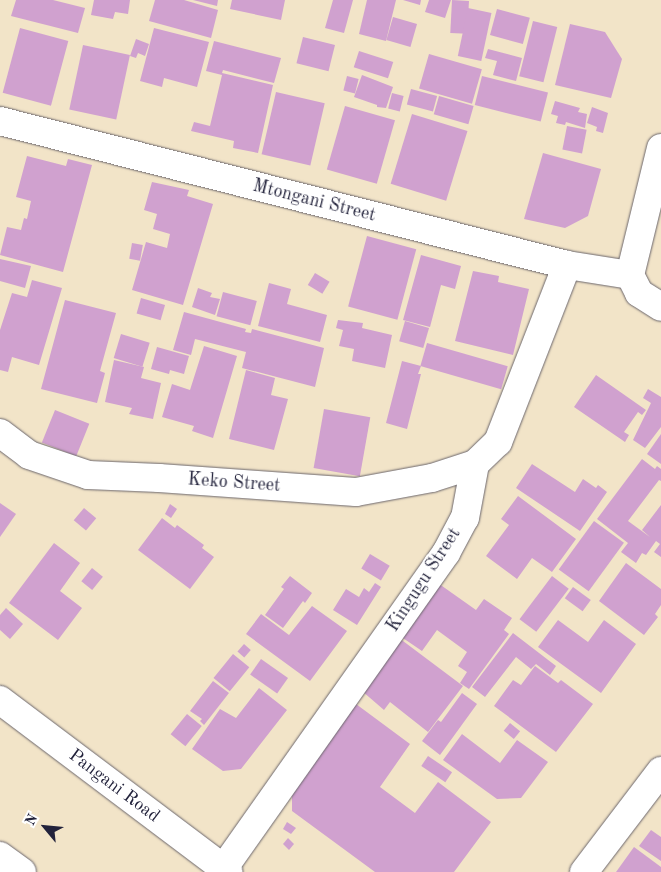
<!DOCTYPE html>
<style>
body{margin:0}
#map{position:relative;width:661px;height:872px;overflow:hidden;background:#f2e4c8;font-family:"Old Standard TT",serif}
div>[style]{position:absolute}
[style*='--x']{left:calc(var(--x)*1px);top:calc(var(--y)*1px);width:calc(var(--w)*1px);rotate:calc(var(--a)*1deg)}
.building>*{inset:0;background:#d0a1cf;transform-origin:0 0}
.roads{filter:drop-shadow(0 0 1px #6b666c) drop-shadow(0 0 1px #6b666c)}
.minor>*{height:28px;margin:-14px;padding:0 14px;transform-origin:14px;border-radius:14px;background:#fff}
.major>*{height:28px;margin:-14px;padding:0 14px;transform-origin:14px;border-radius:14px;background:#fff}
span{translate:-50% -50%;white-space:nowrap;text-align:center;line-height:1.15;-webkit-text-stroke:4px #fff;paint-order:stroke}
.street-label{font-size:18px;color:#22223b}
.north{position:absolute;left:20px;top:802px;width:50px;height:50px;-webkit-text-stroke:4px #fff;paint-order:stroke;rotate:298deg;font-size:14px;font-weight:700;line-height:20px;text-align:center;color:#22223b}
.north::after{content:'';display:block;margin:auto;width:18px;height:22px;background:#22223b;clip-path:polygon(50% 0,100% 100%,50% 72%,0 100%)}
</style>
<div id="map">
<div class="building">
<div style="clip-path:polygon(16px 0,53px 0,85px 8px,78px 33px,11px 16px)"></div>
<div style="clip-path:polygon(94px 0,130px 0,128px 14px,115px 12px,113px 19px,91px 15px)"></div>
<div style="clip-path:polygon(155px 0,184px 0,218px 10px,211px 38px,149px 21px)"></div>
<div style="clip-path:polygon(193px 0,218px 0,217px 6px)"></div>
<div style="clip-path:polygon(232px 0,285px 0,281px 20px,230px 9px)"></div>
<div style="clip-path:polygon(333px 0,353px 0,344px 33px,325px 28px)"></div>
<div style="clip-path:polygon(367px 0,396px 0,386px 41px,359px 34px)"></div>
<div style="clip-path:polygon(403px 0,421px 0,420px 5px)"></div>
<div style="clip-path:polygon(429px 0,451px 0,445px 18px,425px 12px)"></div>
<div style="left:452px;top:0;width:17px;height:33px;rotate:3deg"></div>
<div style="left:468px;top:8px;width:24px;height:49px;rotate:12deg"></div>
<div style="left:497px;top:9px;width:34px;height:27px;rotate:15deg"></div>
<div style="left:393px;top:17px;width:25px;height:24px;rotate:16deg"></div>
<div style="left:533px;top:21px;width:25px;height:57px;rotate:14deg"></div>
<div style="clip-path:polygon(570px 24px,605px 32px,622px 59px,611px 98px,555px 85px)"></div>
<div style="left:20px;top:28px;width:50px;height:67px;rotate:15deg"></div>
<div style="clip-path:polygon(154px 28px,209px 42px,197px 87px,164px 78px,162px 87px,140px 81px)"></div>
<div style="left:303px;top:37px;width:33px;height:27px;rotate:14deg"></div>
<div style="clip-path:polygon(136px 39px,149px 44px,145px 56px,138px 53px,136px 58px,130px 56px)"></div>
<div style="clip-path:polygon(214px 41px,281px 58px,274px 83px,223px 70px,222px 73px,273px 85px,258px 153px,233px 148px,234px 141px,191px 131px,194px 122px,210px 126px,222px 75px,206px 71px)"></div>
<div style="left:83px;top:45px;width:48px;height:66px;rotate:12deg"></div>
<div style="clip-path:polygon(488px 49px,522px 58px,516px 81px,493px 75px,497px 61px,485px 58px)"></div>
<div style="left:359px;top:51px;width:36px;height:17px;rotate:18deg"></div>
<div style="left:429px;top:54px;width:55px;height:36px;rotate:16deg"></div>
<div style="clip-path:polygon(362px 75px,393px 87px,386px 108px,377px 107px,377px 105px,354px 97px)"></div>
<div style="left:347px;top:76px;width:12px;height:15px;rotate:14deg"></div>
<div style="left:482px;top:76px;width:68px;height:30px;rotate:14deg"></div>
<div style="left:411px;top:89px;width:27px;height:16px;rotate:15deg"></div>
<div style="left:276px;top:92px;width:50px;height:64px;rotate:13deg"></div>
<div style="left:392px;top:93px;width:12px;height:16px;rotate:14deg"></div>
<div style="left:439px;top:96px;width:36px;height:19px;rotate:16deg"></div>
<div style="clip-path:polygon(555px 101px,580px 108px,578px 112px,587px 114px,585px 128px,566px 122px,565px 125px,556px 123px,558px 116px,551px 114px)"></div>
<div style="left:345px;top:106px;width:52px;height:66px;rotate:16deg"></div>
<div style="clip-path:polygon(592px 107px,608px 113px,603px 133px,596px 131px,597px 127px,587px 123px)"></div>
<div style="left:412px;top:114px;width:58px;height:73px;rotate:17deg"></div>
<div style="left:567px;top:126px;width:20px;height:24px;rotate:11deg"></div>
<div style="clip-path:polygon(543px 153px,601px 169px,588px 216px,565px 228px,524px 219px)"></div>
<div style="clip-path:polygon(27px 156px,66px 166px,68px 159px,92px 165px,63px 272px,0 255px,7px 227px,21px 230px,24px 218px,27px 219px,31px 201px,16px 197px)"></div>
<div style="clip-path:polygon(152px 182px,189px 190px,187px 196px,213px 204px,183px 305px,132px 290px,146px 242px,167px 248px,170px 234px,153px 229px,157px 214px,144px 210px)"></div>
<div style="left:367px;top:236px;width:51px;height:73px;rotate:15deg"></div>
<div style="left:132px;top:243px;width:11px;height:16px;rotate:10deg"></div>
<div style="clip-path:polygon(421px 255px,461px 266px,455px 289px,441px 285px,430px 327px,403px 320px)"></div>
<div style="clip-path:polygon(0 259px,31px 266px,25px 288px,0 281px)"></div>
<div style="clip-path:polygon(473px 271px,499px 276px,498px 282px,529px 289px,513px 355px,455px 341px)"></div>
<div style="left:315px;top:273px;width:17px;height:14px;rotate:31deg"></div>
<div style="clip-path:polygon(32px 280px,62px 288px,39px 365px,12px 357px,8px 372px,0 370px,0 330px,12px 293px,27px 297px)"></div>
<div style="clip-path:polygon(269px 283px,291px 289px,287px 304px,327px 315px,320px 342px,258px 326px)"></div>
<div style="clip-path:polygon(198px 288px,212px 293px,210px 297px,220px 299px,215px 315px,192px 307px)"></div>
<div style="left:223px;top:292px;width:35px;height:25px;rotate:15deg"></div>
<div style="left:141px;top:298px;width:25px;height:16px;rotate:16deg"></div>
<div style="clip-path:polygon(65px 300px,116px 313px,100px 371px,105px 373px,97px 403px,41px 389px)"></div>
<div style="clip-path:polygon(184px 312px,246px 329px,245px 332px,251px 333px,252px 329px,324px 348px,315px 387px,242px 368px,246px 352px,195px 339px,191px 355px,173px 350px)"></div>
<div style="clip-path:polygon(338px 320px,363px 323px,362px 328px,392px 335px,385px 368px,352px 361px,354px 349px,339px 346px,343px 330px,336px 328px)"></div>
<div style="left:405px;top:321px;width:25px;height:21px;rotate:16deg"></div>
<div style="left:121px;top:334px;width:30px;height:25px;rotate:17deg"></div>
<div style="left:427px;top:343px;width:84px;height:24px;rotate:16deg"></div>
<div style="clip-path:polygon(204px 346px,237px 356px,213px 438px,192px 431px,194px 426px,162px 417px,172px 384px,190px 390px)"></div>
<div style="clip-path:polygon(157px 347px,189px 356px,184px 374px,170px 370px,169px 374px,151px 369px)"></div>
<div style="clip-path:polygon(114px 360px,144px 367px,141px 378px,161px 383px,153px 419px,129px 414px,132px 408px,105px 402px)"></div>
<div style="clip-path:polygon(402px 361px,421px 366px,418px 374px,421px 374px,407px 429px,386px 423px)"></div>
<div style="clip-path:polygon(246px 370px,275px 378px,271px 395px,288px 399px,274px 450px,229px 439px)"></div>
<div style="clip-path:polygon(596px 375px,646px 410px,642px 415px,638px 412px,624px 432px,629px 435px,625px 442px,574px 407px)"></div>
<div style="clip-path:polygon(648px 389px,661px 397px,661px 427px,645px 448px,633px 440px,651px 403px,643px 398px)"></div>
<div style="left:324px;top:409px;width:47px;height:60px;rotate:10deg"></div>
<div style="left:55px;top:410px;width:37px;height:35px;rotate:22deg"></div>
<div style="clip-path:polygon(661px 434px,661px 464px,647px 454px)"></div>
<div style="clip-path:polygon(642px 459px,655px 469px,657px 466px,661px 469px,661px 481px,659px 480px,628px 521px,650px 537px,642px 530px,661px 505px,661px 557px,654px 552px,660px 544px,656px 541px,646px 555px,642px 553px,636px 563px,621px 552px,628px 543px,597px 519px)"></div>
<div style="clip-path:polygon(532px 464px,575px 492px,583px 479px,596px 488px,598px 485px,607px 492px,580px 531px,516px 488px)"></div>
<div style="clip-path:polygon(518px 496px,576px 539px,552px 572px,532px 558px,517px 579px,486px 556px,509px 525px,501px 519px)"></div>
<div style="clip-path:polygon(0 503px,16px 514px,0 537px)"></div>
<div style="clip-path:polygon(170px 504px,177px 509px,171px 518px,165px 514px)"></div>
<div style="left:84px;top:508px;width:16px;height:16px;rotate:40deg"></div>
<div style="clip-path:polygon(162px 518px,175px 528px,177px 525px,204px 545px,202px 548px,214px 557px,190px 589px,138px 550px)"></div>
<div style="left:594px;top:521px;width:37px;height:60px;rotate:36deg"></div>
<div style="clip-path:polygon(54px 543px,80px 563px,60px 591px,82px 608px,58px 640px,9px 603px)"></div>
<div style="left:370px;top:554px;width:23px;height:17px;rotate:31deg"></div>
<div style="clip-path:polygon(626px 563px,661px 589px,661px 605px,655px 614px,658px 617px,644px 635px,599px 601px)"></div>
<div style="left:92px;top:568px;width:14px;height:17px;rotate:39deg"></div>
<div style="clip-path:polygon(290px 576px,312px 593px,305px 603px,303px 601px,283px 628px,265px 615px,284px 589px,281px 587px)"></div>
<div style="left:552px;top:576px;width:21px;height:54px;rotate:37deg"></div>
<div style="clip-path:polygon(435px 581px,476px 610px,484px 599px,512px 618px,504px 630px,509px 634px,469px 689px,460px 683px,467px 672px,458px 666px,467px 652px,437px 630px,422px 651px,397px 634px)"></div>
<div style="clip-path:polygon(375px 583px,381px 587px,357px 625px,333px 610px,346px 589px,359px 597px,364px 588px,369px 592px)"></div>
<div style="left:573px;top:587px;width:22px;height:14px;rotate:36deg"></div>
<div style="clip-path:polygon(312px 606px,347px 631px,310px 681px,246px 634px,261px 614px,289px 635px)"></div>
<div style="clip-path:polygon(6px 608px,23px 624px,10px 639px,0 630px,0 615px)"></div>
<div style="clip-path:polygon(558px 620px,588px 642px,604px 620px,636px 644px,601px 693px,538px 647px)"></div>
<div style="clip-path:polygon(513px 633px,556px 666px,550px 675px,536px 664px,531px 669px,516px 657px,485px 697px,472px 687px)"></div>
<div style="clip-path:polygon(395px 635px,463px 686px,428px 732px,390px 702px,384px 710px,362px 691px)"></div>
<div style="left:244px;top:644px;width:9px;height:10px;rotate:41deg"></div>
<div style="left:233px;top:654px;width:21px;height:31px;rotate:39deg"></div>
<div style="left:261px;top:659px;width:33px;height:19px;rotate:35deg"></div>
<div style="clip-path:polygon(535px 666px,558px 683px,561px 680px,593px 704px,556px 752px,494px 706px,513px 680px,521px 685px)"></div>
<div style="clip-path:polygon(213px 681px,229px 693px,204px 725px,200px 721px,202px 719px,190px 711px)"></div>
<div style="clip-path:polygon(259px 688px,287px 710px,241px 769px,223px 771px,192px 749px,220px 709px,236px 718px)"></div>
<div style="clip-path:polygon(462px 693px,477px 704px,440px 755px,422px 741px,438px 720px,441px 722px)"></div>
<div style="clip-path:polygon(356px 704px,410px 744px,380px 787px,415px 813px,438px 782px,491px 822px,454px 872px,375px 872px,292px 811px,292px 792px)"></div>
<div style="left:187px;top:714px;width:19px;height:26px;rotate:39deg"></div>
<div style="left:510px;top:723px;width:13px;height:10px;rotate:39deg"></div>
<div style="clip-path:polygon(462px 734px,500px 763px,517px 740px,548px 762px,521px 798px,497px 799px,443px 760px)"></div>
<div style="left:428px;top:756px;width:29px;height:12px;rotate:34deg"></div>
<div style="clip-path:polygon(287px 822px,296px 828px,291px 834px,283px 829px)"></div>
<div style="clip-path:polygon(651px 830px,661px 837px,661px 861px,639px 846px)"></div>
<div style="clip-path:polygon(288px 838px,294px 844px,289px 850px,283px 844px)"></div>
<div style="clip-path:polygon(634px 847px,661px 867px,661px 872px,616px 872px)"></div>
</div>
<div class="roads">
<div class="minor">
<div style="--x:0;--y:121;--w:585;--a:14.25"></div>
<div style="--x:567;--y:265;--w:64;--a:9"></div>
<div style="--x:661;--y:148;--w:131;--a:103.7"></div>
<div style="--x:630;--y:275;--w:20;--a:63"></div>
<div style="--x:639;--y:293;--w:26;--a:32"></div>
<div style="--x:0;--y:433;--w:36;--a:37"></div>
<div style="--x:29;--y:455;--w:62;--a:18.7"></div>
<div style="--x:88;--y:475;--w:71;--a:2.4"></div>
<div style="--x:159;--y:478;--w:197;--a:4.1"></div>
<div style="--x:356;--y:492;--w:77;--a:-10.4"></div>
<div style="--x:432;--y:478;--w:45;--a:-18"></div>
<div style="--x:0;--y:856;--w:27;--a:36"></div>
<div style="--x:223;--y:869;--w:387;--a:-54.8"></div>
<div style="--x:446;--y:553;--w:40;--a:-62"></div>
<div style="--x:465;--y:518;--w:55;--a:-79.5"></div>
<div style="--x:475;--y:464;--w:32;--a:-44"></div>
<div style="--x:498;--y:442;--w:190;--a:-68.7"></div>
<div style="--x:584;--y:872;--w:127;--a:-52.7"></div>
</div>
<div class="major">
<div style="--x:0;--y:700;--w:286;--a:37"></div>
</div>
</div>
<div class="street-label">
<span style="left:314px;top:201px;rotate:14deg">Mtongani Street</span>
<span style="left:234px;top:483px;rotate:4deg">Keko Street</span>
<span style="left:424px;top:580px;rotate:-57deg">Kingugu Street</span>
<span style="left:114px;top:786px;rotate:37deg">Pangani Road</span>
</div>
<div class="north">N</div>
</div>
